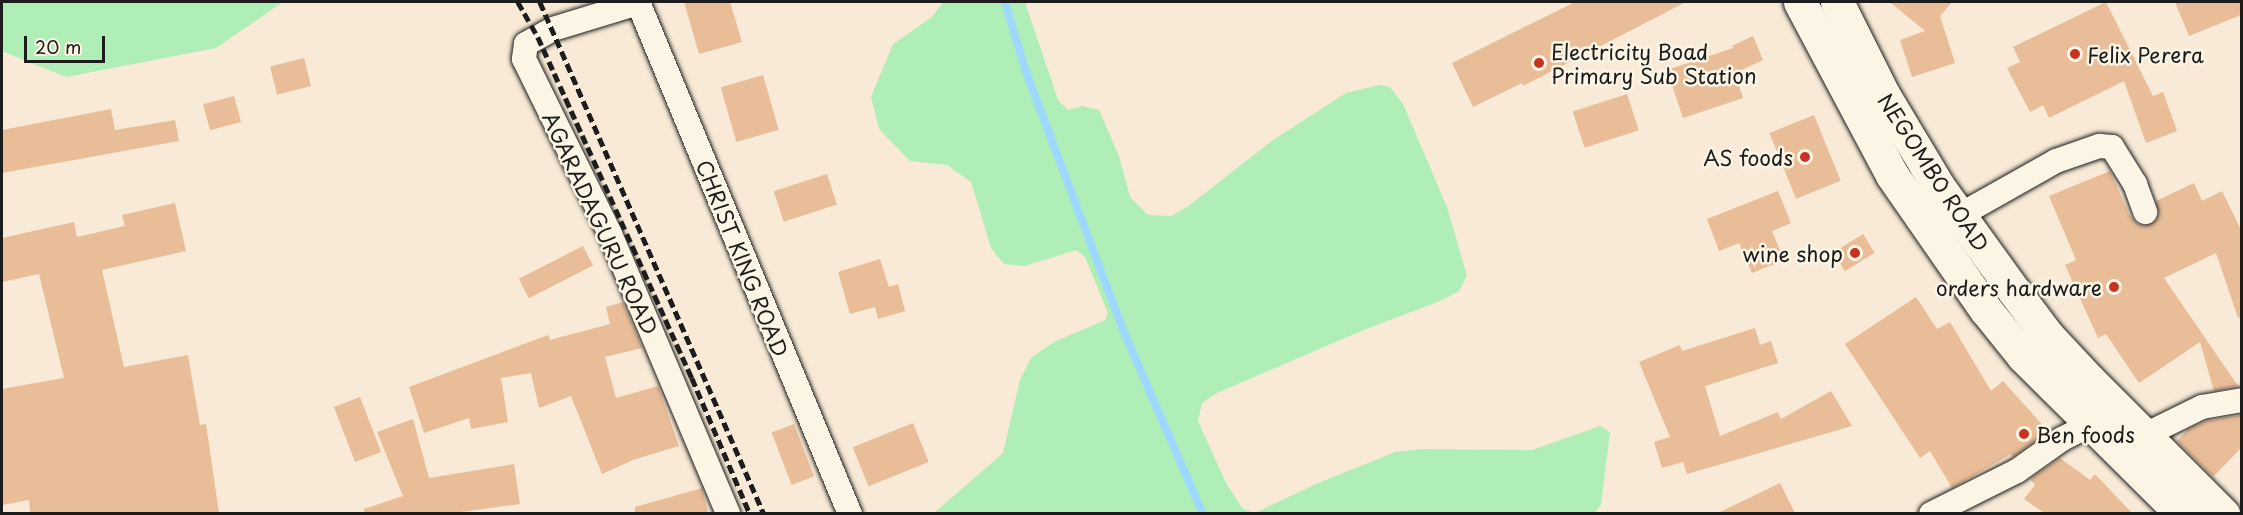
<!DOCTYPE html>
<style>
body{margin:0}
#map{position:relative;width:2243px;height:515px;overflow:hidden;background:#f8ead6;font-family:"Playpen Sans",sans-serif}
div>[style]{position:absolute}
[style*='--x']{left:calc(var(--x)*1px);top:calc(var(--y)*1px);width:calc(var(--w)*1px);rotate:calc(var(--a)*1deg)}
.green>*{inset:0;background:#afeeb6}
.stream>*{height:8px;margin:-4px;padding:0 4px;transform-origin:4px;border-radius:4px;background:#9fd8ff}
.building>*{inset:0;background:#e8bd98;transform-origin:0 0}
.roads{filter:drop-shadow(0 0 2px #1c1c1c) drop-shadow(0 0 2px #1c1c1c)}
.minor>*{height:24px;margin:-12px;padding:0 12px;transform-origin:12px;border-radius:12px;background:#fcf5e5}
.trunk>*{height:33px;margin:-16.5px;padding:0 16.5px;transform-origin:16.5px;border-radius:16.5px;background:#fcf5e5}
.rail>*{height:4.5px;margin-top:-2.25px;transform-origin:0;background:repeating-linear-gradient(90deg,#1c1c1c 0 9px,transparent 0 13.5px)}
.dots>*{width:16px;height:16px;translate:-50% -50%;box-sizing:border-box;border:3px solid #fcf5e5;border-radius:50%}
span{translate:-50% -50%;white-space:nowrap;text-align:center;line-height:1.15;-webkit-text-stroke:5px #fcf5e5;paint-order:stroke}
.poi-label{font-size:21px;color:#1c1c1c}
.left{translate:0 -50%;text-align:left}
.right{translate:-100% -50%;text-align:right}
.street-label{font-size:21px;color:#1c1c1c}
.frame{position:absolute;inset:0;border:3px solid #1c1c1c;pointer-events:none}
.scale{position:absolute;left:24px;top:36px;width:81px;height:27px;box-sizing:border-box;border:3px solid #1c1c1c;border-top:0;padding-left:8px;font-size:18px;line-height:21px;white-space:nowrap;color:#1c1c1c;-webkit-text-stroke:4px #fcf5e5;paint-order:stroke}
</style>
<div id="map">
<div class="green">
<div style="clip-path:polygon(2px 2px,283px 2px,216px 48px,66px 77px,2px 51px)"></div>
<div style="clip-path:polygon(943px 2px,1025px 2px,1058px 100px,1068px 110px,1082px 106px,1099px 110px,1119px 156px,1130px 197px,1148px 215px,1171px 216px,1187px 207px,1273px 140px,1346px 93px,1379px 85px,1390px 87px,1403px 104px,1447px 207px,1467px 276px,1459px 291px,1440px 301px,1361px 331px,1217px 393px,1202px 403px,1198px 421px,1226px 483px,1243px 509px,1255px 513px,1316px 484px,1395px 452px,1422px 449px,1532px 450px,1600px 426px,1610px 432px,1601px 505px,1595px 513px,934px 513px,1003px 453px,1020px 380px,1031px 358px,1054px 342px,1105px 320px,1108px 313px,1085px 257px,1076px 250px,1025px 266px,1004px 264px,991px 248px,971px 182px,947px 165px,910px 161px,879px 129px,871px 97px,893px 44px,932px 17px)"></div>
</div>
<div class="stream">
<div style="--x:1005;--y:2;--w:70;--a:73.4"></div>
<div style="--x:1025;--y:69;--w:279;--a:69.4"></div>
<div style="--x:1123;--y:330;--w:201;--a:66.5"></div>
</div>
<div class="building">
<div style="clip-path:polygon(684px 2px,730px 2px,742px 42px,699px 54px)"></div>
<div style="clip-path:polygon(1575px 2px,1686px 2px,1523px 86px,1522px 83px,1473px 107px,1452px 63px)"></div>
<div style="clip-path:polygon(1890px 2px,1952px 2px,1940px 16px,1955px 63px,1912px 77px,1900px 40px,1925px 31px)"></div>
<div style="clip-path:polygon(2106px 2px,2153px 96px,2163px 92px,2177px 131px,2146px 143px,2124px 81px,2049px 118px,2043px 105px,2030px 112px,2007px 68px,2020px 62px,2013px 47px)"></div>
<div style="clip-path:polygon(2175px 2px,2241px 2px,2241px 15px,2189px 36px)"></div>
<div style="clip-path:polygon(1753px 36px,1763px 60px,1735px 73px,1743px 98px,1683px 118px,1667px 70px,1733px 48px,1732px 46px)"></div>
<div style="left:304px;top:58px;width:29px;height:35px;rotate:76deg"></div>
<div style="left:763px;top:75px;width:57px;height:44px;rotate:74deg"></div>
<div style="left:1627px;top:94px;width:38px;height:57px;rotate:72deg"></div>
<div style="left:234px;top:96px;width:27px;height:32px;rotate:75deg"></div>
<div style="clip-path:polygon(111px 109px,115px 130px,175px 120px,179px 141px,2px 173px,2px 130px)"></div>
<div style="left:1814px;top:115px;width:71px;height:48px;rotate:68deg"></div>
<div style="clip-path:polygon(2110px 171px,2129px 214px,2136px 223px,2143px 226px,2156px 221px,2159px 214px,2156px 201px,2194px 183px,2202px 201px,2222px 191px,2241px 230px,2241px 317px,2238px 318px,2216px 253px,2164px 278px,2238px 386px,2214px 391px,2200px 342px,2139px 383px,2106px 334px,2098px 338px,2065px 265px,2076px 260px,2049px 196px)"></div>
<div style="left:827px;top:174px;width:32px;height:56px;rotate:72deg"></div>
<div style="clip-path:polygon(1778px 191px,1791px 223px,1772px 231px,1784px 260px,1752px 273px,1739px 243px,1719px 251px,1707px 219px)"></div>
<div style="clip-path:polygon(175px 203px,186px 251px,102px 270px,124px 367px,188px 355px,200px 425px,206px 424px,219px 513px,30px 513px,29px 500px,2px 505px,2px 389px,64px 378px,39px 274px,2px 282px,2px 238px,74px 222px,77px 237px,125px 226px,122px 215px)"></div>
<div style="left:1863px;top:234px;width:22px;height:35px;rotate:58deg"></div>
<div style="left:583px;top:246px;width:22px;height:72px;rotate:63deg"></div>
<div style="clip-path:polygon(880px 259px,889px 287px,898px 284px,905px 311px,878px 319px,875px 307px,850px 314px,838px 272px)"></div>
<div style="clip-path:polygon(1916px 297px,1937px 329px,1950px 322px,1991px 391px,2003px 381px,2048px 431px,2013px 457px,2011px 454px,1952px 488px,1930px 451px,1920px 458px,1845px 344px)"></div>
<div style="clip-path:polygon(623px 302px,642px 348px,605px 357px,616px 398px,658px 386px,679px 446px,633px 460px,602px 474px,571px 396px,539px 408px,531px 373px,501px 378px,508px 422px,471px 429px,469px 418px,424px 433px,409px 387px,548px 335px,550px 340px,610px 324px,606px 307px)"></div>
<div style="clip-path:polygon(1755px 328px,1760px 345px,1771px 341px,1778px 363px,1705px 386px,1720px 436px,1778px 412px,1781px 419px,1831px 391px,1852px 426px,1687px 474px,1683px 462px,1662px 468px,1654px 442px,1670px 437px,1639px 362px,1680px 345px,1682px 351px)"></div>
<div style="left:360px;top:397px;width:59px;height:28px;rotate:69deg"></div>
<div style="clip-path:polygon(2241px 415px,2241px 448px,2213px 477px,2177px 441px,2187px 430px,2206px 421px)"></div>
<div style="clip-path:polygon(413px 419px,429px 478px,514px 464px,520px 504px,454px 513px,364px 513px,364px 509px,403px 496px,377px 432px)"></div>
<div style="left:913px;top:423px;width:42px;height:65px;rotate:68deg"></div>
<div style="left:794px;top:424px;width:56px;height:24px;rotate:69deg"></div>
<div style="clip-path:polygon(2060px 458px,2090px 480px,2095px 474px,2132px 513px,2044px 513px,2024px 499px,2035px 485px,2030px 479px)"></div>
<div style="clip-path:polygon(1780px 483px,1795px 513px,1718px 513px)"></div>
<div style="clip-path:polygon(702px 488px,708px 513px,635px 513px,635px 507px)"></div>
</div>
<div class="roads">
<div class="minor">
<div style="--x:638;--y:2;--w:554;--a:67.51"></div>
<div style="--x:638;--y:3;--w:89;--a:163"></div>
<div style="--x:553;--y:29;--w:31;--a:151"></div>
<div style="--x:526;--y:44;--w:15;--a:98"></div>
<div style="--x:524;--y:59;--w:195;--a:63.8"></div>
<div style="--x:610;--y:234;--w:304;--a:67.1"></div>
<div style="--x:1946;--y:223;--w:126;--a:-29.4"></div>
<div style="--x:2056;--y:161;--w:46;--a:-19.2"></div>
<div style="--x:2099;--y:146;--w:13;--a:4"></div>
<div style="--x:2112;--y:147;--w:44;--a:58.1"></div>
<div style="--x:2135;--y:184;--w:30;--a:70"></div>
<div style="--x:2145;--y:435;--w:64;--a:-26.2"></div>
<div style="--x:2202;--y:407;--w:41;--a:-9.9"></div>
<div style="--x:1931;--y:514;--w:96;--a:-26.6"></div>
<div style="--x:2017;--y:471;--w:55;--a:-35.4"></div>
<div style="--x:2062;--y:439;--w:33;--a:-27"></div>
</div>
<div class="trunk">
<div style="--x:1800;--y:2;--w:196;--a:62"></div>
<div style="--x:1892;--y:175;--w:165;--a:55.2"></div>
<div style="--x:1986;--y:310;--w:59;--a:51.2"></div>
<div style="--x:2023;--y:356;--w:224;--a:44.8"></div>
<div style="--x:1837;--y:2;--w:103;--a:63.4"></div>
<div style="--x:1883;--y:94;--w:107;--a:59.1"></div>
<div style="--x:1938;--y:186;--w:130;--a:54.1"></div>
<div style="--x:2014;--y:291;--w:55;--a:53.1"></div>
<div style="--x:2047;--y:335;--w:62;--a:47"></div>
<div style="--x:2089;--y:380;--w:190;--a:45"></div>
</div>
</div>
<div class="rail">
<div style="--x:518;--y:2;--w:40;--a:60.3"></div>
<div style="--x:538;--y:37;--w:374;--a:65.7"></div>
<div style="--x:692;--y:378;--w:148;--a:66.9"></div>
<div style="--x:540;--y:2;--w:559;--a:66.37"></div>
</div>
<div class="dots">
<div style="left:2075px;top:54px;background:#c8321e"></div>
<div style="left:1539px;top:63px;background:#c8321e"></div>
<div style="left:1805px;top:157px;background:#c8321e"></div>
<div style="left:1855px;top:253px;background:#c8321e"></div>
<div style="left:2114px;top:287px;background:#c8321e"></div>
<div style="left:2024px;top:434px;background:#c8321e"></div>
</div>
<div class="poi-label">
<span class="left" style="left:1551px;top:63px">Electricity Boad<br>Primary Sub Station</span>
<span class="left" style="left:2087px;top:54px">Felix Perera</span>
<span class="right" style="left:1793px;top:157px">AS foods</span>
<span class="right" style="left:1843px;top:253px">wine shop</span>
<span class="right" style="left:2102px;top:287px">orders hardware</span>
<span class="left" style="left:2036px;top:434px">Ben foods</span>
</div>
<div class="street-label">
<span style="left:1934px;top:172px;rotate:57deg">NEGOMBO ROAD</span>
<span style="left:601px;top:223px;rotate:65deg">AGARADAGURU ROAD</span>
<span style="left:743px;top:258px;rotate:68deg">CHRIST KING ROAD</span>
</div>
<div class="frame"></div>
<div class="scale">20 m</div>
</div>
